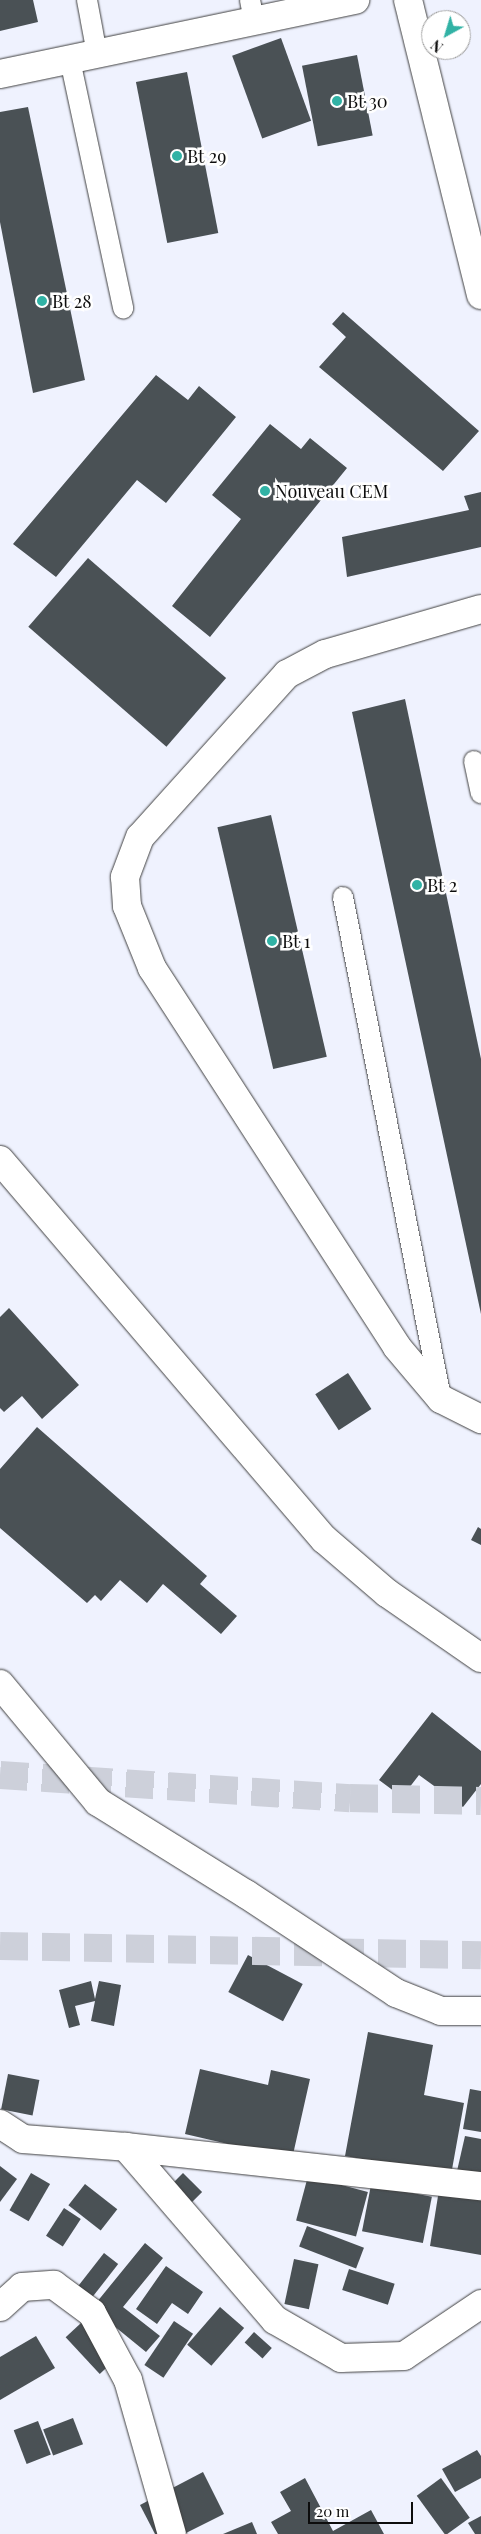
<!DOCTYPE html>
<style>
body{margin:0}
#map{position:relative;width:481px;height:2534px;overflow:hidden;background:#eff2fe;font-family:"Playfair Display",serif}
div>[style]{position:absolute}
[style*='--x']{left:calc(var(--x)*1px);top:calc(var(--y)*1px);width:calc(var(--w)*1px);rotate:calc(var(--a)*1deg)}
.building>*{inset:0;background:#4a5155;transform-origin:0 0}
.motorway-tunnel>*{height:28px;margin-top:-14px;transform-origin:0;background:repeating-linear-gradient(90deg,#cdd0da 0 28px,transparent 0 42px)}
.roads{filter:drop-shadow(0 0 1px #404040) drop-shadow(0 0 1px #404040)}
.service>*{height:20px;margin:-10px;padding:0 10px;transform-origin:10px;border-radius:10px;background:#fff}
.minor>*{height:28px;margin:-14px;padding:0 14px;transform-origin:14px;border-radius:14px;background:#fff}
.tertiary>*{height:28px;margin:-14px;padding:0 14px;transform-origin:14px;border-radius:14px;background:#fff}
.dots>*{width:14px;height:14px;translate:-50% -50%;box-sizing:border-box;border:2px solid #fff;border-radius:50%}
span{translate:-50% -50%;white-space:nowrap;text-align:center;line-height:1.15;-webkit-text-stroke:5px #fff;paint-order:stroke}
.poi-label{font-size:18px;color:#0d0d0d}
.left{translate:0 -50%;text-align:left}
.north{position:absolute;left:421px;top:10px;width:50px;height:50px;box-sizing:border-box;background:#fff;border:1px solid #9e9e9e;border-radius:50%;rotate:219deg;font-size:14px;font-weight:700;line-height:20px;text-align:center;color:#0d0d0d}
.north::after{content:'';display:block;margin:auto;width:18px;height:22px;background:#31b2a5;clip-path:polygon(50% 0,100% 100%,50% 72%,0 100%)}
.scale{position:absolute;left:308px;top:2502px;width:105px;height:22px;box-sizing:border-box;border:2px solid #0d0d0d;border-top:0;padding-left:6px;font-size:15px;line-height:18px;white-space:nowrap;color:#0d0d0d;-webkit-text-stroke:4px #fff;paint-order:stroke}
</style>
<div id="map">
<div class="building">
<div style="clip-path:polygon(0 0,33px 0,38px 22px,0 31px)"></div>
<div style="left:281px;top:38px;width:88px;height:52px;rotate:70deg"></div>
<div style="left:357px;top:55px;width:82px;height:56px;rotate:79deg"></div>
<div style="left:187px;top:72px;width:164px;height:52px;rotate:79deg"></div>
<div style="clip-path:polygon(28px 107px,85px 380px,33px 393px,0 222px,0 112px)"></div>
<div style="clip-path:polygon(343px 312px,479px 431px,443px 471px,319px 367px,346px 337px,332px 324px)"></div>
<div style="clip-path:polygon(156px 375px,188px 400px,199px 386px,236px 417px,166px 503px,137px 480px,56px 577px,13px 544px)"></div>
<div style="clip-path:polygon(270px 424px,301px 449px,310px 438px,347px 468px,210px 637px,172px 606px,241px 519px,212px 495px)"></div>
<div style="clip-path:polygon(481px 492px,481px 547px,347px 577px,342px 537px,469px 510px,464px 496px)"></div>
<div style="left:88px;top:558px;width:183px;height:91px;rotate:41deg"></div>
<div style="clip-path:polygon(405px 699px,481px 1059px,481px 1314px,352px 712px)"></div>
<div style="left:271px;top:815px;width:248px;height:55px;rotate:77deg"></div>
<div style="clip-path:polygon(9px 1308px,79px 1385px,42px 1419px,22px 1396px,4px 1412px,0 1408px,0 1317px)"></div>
<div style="left:348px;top:1373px;width:43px;height:39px;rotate:57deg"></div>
<div style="clip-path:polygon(37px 1427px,207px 1576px,200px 1584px,237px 1616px,221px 1634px,163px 1584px,147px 1603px,120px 1580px,101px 1601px,95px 1595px,87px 1603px,0 1528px,0 1469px)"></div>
<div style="clip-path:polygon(478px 1527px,481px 1529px,481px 1545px,471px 1540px)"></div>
<div style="clip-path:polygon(432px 1712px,481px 1751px,481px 1784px,463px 1807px,419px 1775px,402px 1797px,379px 1780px)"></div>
<div style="left:248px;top:1955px;width:62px;height:42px;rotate:28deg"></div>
<div style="clip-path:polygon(91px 1981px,95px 1999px,99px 1981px,121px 1985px,114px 2026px,91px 2021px,95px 2001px,75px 2006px,80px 2025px,69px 2028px,59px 1990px)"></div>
<div style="clip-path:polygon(368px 2032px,433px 2045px,424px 2095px,464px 2103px,451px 2175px,345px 2156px)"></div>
<div style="clip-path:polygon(200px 2069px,268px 2085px,271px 2070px,310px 2079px,292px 2159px,185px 2134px)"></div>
<div style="left:8px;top:2074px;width:32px;height:36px;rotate:11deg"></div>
<div style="clip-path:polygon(470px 2089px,481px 2091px,481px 2132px,463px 2129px)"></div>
<div style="clip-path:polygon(465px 2136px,481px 2139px,481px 2176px,457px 2171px)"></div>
<div style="clip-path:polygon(0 2166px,17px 2179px,0 2202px)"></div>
<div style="left:31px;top:2173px;width:22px;height:43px;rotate:30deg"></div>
<div style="left:183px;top:2173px;width:27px;height:19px;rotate:45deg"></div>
<div style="left:308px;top:2176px;width:62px;height:46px;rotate:15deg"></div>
<div style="left:85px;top:2184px;width:41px;height:27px;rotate:38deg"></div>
<div style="left:371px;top:2185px;width:62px;height:47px;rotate:11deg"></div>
<div style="clip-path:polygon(439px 2190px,481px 2197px,481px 2255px,430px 2246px)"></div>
<div style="left:64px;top:2208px;width:20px;height:33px;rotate:33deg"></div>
<div style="left:307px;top:2226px;width:61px;height:22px;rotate:21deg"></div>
<div style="clip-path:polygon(145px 2243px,163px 2258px,123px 2307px,160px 2336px,146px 2352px,92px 2308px)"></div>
<div style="left:104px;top:2253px;width:18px;height:46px;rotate:38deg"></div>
<div style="left:294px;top:2259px;width:25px;height:46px;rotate:12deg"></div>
<div style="clip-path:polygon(166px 2266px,203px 2292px,188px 2314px,172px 2303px,157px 2324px,136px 2309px)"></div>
<div style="left:349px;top:2269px;width:48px;height:22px;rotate:18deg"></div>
<div style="left:220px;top:2307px;width:32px;height:50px;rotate:41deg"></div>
<div style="left:174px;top:2321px;width:23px;height:53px;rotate:34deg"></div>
<div style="left:81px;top:2323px;width:50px;height:21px;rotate:47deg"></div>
<div style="left:254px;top:2332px;width:24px;height:14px;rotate:42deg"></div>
<div style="clip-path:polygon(36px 2336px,55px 2368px,0 2400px,0 2357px)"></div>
<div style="left:73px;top:2418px;width:28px;height:32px;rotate:69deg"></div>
<div style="left:38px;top:2421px;width:36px;height:26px;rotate:69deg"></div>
<div style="clip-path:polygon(477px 2450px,481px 2456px,481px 2478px,455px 2492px,442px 2469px)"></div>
<div style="clip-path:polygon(203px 2472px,224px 2514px,184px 2534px,155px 2534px,140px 2505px)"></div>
<div style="clip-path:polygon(305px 2478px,333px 2531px,371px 2510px,384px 2534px,278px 2534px,271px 2522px,291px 2511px,280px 2492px)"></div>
<div style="left:441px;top:2478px;width:49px;height:30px;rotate:54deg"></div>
<div style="clip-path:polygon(481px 2516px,481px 2534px,475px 2534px,468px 2523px)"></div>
<div style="clip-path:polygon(252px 2522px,257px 2534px,223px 2534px)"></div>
</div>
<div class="motorway-tunnel">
<div style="--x:0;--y:1775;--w:351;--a:3.8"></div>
<div style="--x:350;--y:1798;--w:131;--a:1.3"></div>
<div style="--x:0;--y:1946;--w:481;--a:1.1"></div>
</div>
<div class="roads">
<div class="service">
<div style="--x:87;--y:0;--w:55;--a:79.5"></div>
<div style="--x:250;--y:0;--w:21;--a:79"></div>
<div style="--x:70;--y:60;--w:254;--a:77.9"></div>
<div style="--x:474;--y:761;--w:33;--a:78"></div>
<div style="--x:343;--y:897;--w:510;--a:78.93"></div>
</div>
<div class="minor">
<div style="--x:408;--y:0;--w:304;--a:76.1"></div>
<div style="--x:0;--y:74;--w:363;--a:-11.8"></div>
<div style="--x:481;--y:609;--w:162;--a:163.9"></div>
<div style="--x:325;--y:654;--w:43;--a:152.2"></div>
<div style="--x:287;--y:674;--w:219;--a:132"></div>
<div style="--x:140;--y:837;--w:43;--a:110.6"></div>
<div style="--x:125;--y:877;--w:29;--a:86"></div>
<div style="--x:127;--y:906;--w:67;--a:68"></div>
<div style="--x:152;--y:968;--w:451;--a:57.1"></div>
<div style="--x:397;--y:1347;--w:68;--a:49.8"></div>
<div style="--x:441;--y:1399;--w:45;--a:26.6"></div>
<div style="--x:0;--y:1684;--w:153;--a:50.3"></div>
<div style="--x:98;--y:1802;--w:174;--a:31.9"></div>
<div style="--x:246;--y:1894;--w:180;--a:33.4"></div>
<div style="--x:396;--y:1993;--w:48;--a:21.8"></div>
<div style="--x:441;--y:2011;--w:40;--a:0"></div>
<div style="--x:0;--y:2124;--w:27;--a:33"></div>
<div style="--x:23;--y:2139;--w:103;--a:4.4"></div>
<div style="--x:126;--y:2147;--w:228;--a:49.3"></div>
<div style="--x:275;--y:2320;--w:76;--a:29.9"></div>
<div style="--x:341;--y:2358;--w:63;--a:-1.8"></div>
<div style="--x:404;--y:2356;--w:93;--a:-34"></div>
<div style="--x:126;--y:2147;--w:357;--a:6.3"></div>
<div style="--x:0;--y:2307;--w:30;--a:-42"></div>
<div style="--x:22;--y:2287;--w:32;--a:-4"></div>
<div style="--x:54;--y:2285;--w:47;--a:36.4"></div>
<div style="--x:92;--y:2313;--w:76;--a:61.8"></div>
<div style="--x:128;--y:2380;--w:160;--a:74.1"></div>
</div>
<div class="tertiary">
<div style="--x:0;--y:1160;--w:499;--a:49.5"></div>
<div style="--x:324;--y:1539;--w:83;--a:40.6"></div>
<div style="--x:387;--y:1593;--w:114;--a:34.7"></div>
</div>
</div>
<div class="dots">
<div style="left:337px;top:101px;background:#31b2a5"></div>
<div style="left:177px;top:156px;background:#31b2a5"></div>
<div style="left:42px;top:301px;background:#31b2a5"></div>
<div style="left:265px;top:491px;background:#31b2a5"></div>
<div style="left:417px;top:885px;background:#31b2a5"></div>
<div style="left:272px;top:941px;background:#31b2a5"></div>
</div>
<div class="poi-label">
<span class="left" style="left:347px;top:101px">Bt 30</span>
<span class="left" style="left:187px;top:156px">Bt 29</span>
<span class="left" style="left:52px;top:301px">Bt 28</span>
<span class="left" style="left:275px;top:491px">Nouveau CEM</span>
<span class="left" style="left:427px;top:885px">Bt 2</span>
<span class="left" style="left:282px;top:941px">Bt 1</span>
</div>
<div class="north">N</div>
<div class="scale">20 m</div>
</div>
